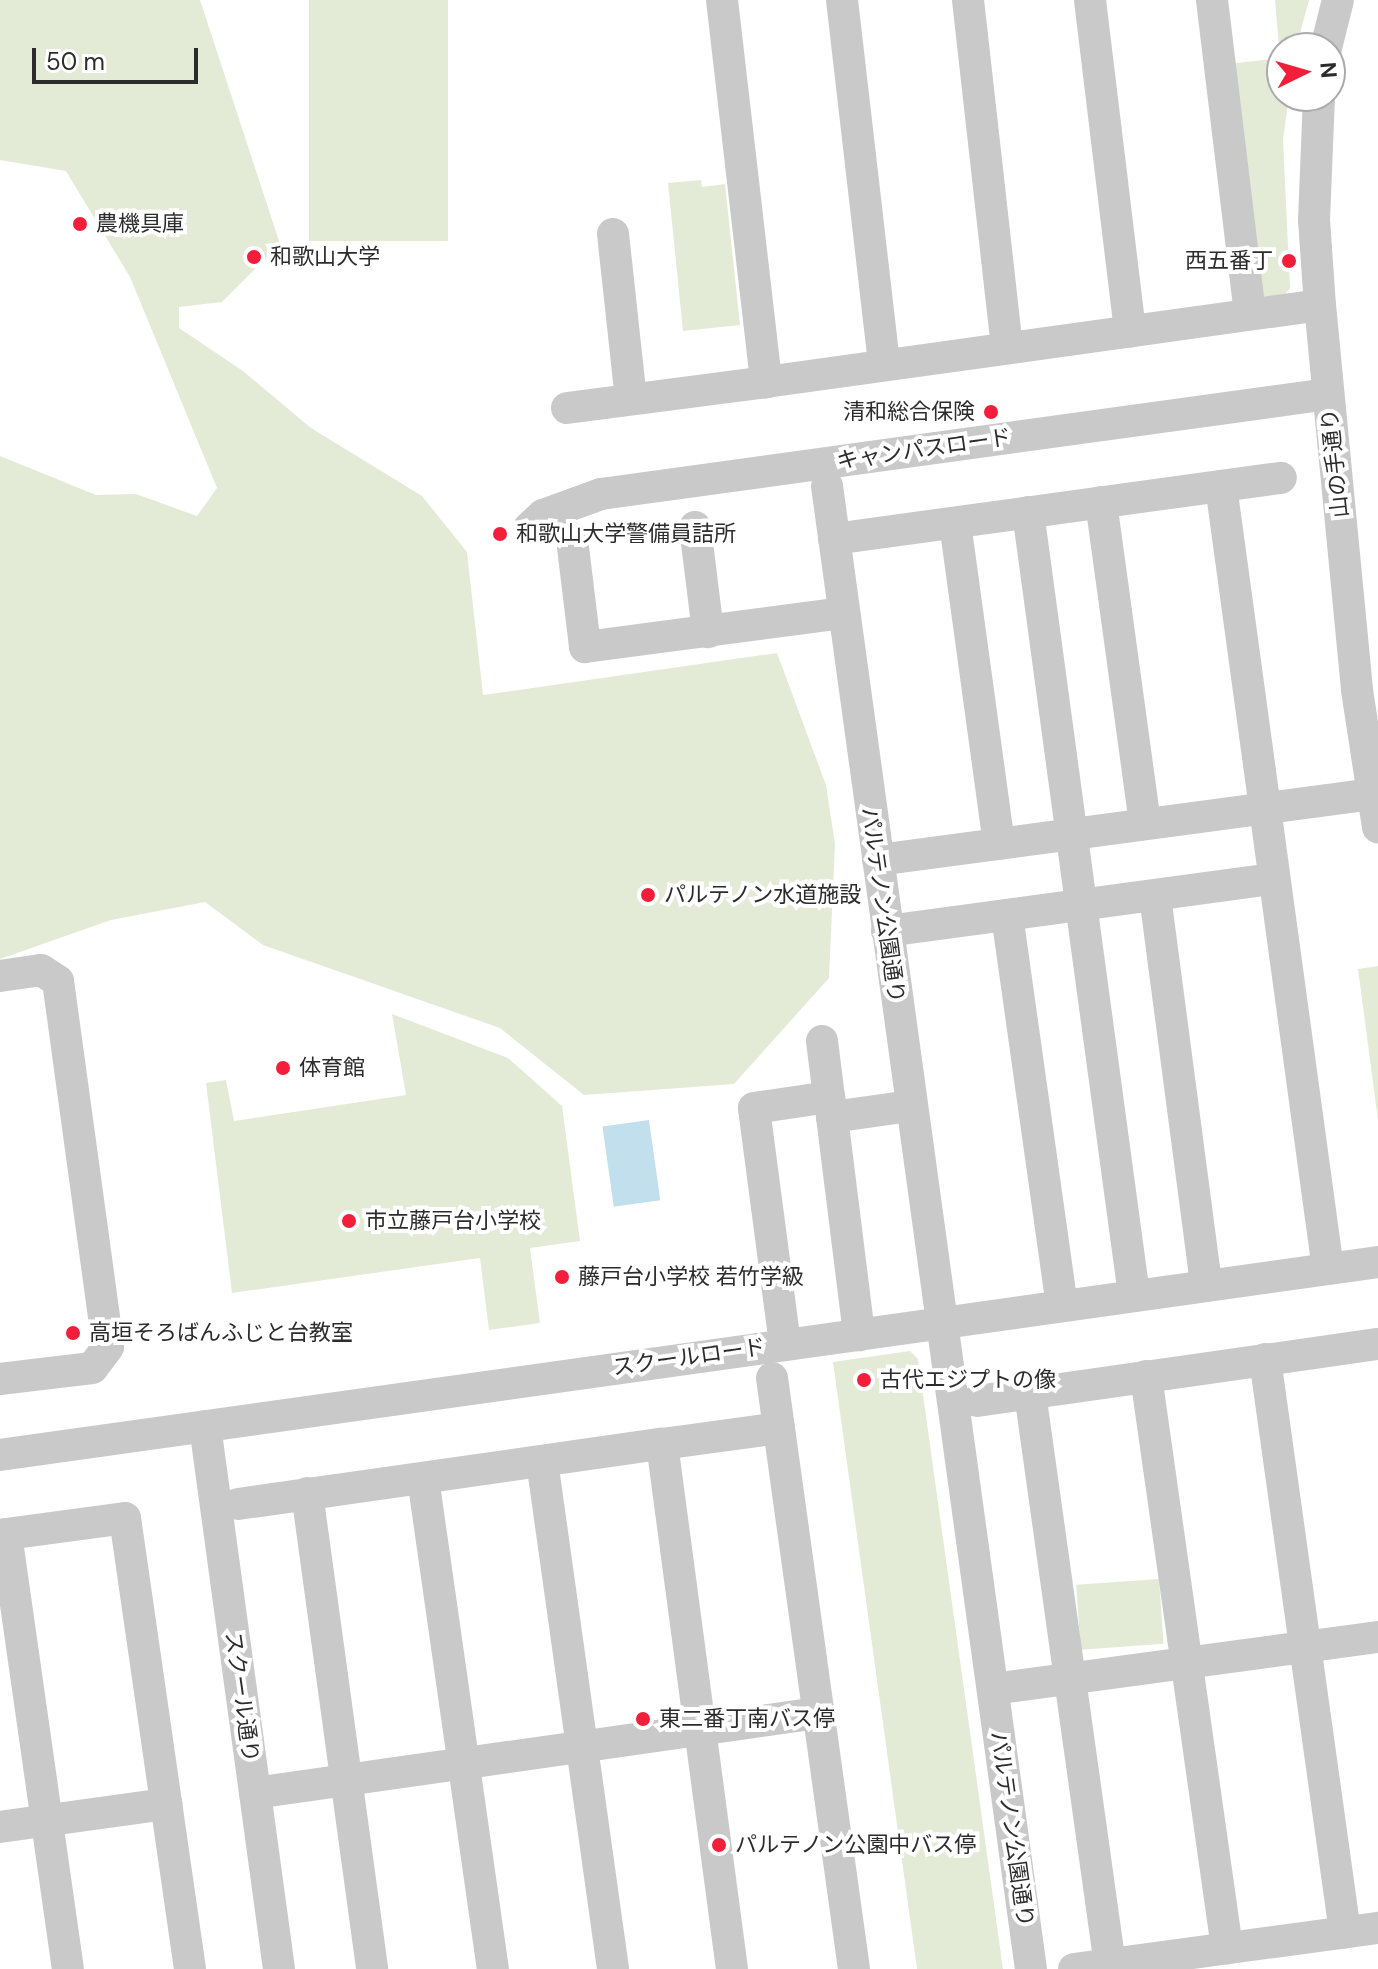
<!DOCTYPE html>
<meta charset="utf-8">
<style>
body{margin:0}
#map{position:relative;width:1378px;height:1969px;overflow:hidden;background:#fff;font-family:"DM Sans","Noto Sans JP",sans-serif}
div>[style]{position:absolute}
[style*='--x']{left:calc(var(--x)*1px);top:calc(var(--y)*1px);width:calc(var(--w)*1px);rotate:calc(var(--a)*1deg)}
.green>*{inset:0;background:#e3ebd7;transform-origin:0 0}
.water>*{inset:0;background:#c1dfed;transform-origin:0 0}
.minor>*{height:32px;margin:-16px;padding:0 16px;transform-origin:16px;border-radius:16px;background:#c9c9c9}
.dots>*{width:22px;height:22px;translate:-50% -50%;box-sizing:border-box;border:4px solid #fff;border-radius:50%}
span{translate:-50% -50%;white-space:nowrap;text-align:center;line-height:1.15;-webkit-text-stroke:8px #fff;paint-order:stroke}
.poi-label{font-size:22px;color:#2c2c2c}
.left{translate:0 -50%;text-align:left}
.right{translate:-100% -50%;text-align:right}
.street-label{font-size:22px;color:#2c2c2c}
.north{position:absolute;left:1266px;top:32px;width:80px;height:80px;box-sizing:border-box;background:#fff;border:2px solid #ababab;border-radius:50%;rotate:85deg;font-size:22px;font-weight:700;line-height:32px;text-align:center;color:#2c2c2c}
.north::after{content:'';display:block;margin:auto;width:28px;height:36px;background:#f31e39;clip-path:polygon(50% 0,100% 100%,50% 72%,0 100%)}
.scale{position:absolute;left:32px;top:48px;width:166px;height:36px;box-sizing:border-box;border:4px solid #2c2c2c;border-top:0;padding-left:10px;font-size:24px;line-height:28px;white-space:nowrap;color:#2c2c2c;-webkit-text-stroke:6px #fff;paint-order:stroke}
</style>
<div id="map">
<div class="green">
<div style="clip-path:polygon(0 0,200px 0,280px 244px,222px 302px,179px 307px,179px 328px,243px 371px,311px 428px,422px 496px,467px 552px,483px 695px,777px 653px,826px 785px,835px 844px,829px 978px,734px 1084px,584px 1095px,500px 1028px,263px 945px,205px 902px,111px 920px,0 959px,0 456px,96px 495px,136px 494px,197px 516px,217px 488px,130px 277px,66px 171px,0 160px)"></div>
<div style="left:309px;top:0;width:139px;height:241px"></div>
<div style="clip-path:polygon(1275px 0,1309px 0,1296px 48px,1282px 48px,1282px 96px,1289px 96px,1283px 140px,1290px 288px,1282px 298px,1267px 299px,1255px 289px,1229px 64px,1280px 58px)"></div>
<div style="clip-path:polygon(701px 180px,702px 187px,725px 184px,740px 325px,683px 331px,668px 183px)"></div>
<div style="clip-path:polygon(1378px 966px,1378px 1120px,1358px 969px)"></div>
<div style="clip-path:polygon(392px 1014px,508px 1058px,562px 1106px,580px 1241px,530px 1248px,540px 1323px,489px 1330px,480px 1258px,232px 1293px,206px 1083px,226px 1080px,234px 1121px,406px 1095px)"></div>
<div style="clip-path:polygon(910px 1351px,918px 1359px,1003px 1969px,917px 1969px,833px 1362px)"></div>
<div style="left:1159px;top:1579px;width:65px;height:83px;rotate:86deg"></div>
</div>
<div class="water">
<div style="left:649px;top:1120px;width:81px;height:47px;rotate:82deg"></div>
</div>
<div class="minor">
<div style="--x:722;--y:0;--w:385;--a:83.4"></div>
<div style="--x:766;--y:382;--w:559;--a:-7.91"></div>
<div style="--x:842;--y:0;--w:367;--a:83.4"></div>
<div style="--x:968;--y:0;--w:350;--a:83.6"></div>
<div style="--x:1090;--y:0;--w:334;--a:83.1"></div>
<div style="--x:1212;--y:0;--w:316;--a:83.1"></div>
<div style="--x:1326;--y:48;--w:49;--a:-76"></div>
<div style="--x:1319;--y:96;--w:124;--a:92.3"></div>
<div style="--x:1314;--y:220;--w:85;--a:86"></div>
<div style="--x:1320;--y:305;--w:387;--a:84.5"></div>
<div style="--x:1357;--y:690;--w:139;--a:81.3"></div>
<div style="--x:613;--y:234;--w:166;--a:83.8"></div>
<div style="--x:567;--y:408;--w:201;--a:-7.4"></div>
<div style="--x:827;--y:486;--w:1497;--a:82.17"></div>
<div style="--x:1221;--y:486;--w:790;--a:82.22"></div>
<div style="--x:1101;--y:502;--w:325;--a:82.2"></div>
<div style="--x:1028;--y:512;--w:790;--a:82.29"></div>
<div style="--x:955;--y:523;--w:324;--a:82.2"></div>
<div style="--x:695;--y:527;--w:106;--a:82.9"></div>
<div style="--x:529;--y:528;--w:19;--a:-43"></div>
<div style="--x:543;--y:515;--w:62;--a:-19.9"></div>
<div style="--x:601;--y:494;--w:734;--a:-7.83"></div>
<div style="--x:572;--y:539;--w:109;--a:83.1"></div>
<div style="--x:585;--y:647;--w:261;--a:-7.5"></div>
<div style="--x:834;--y:539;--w:451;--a:-7.8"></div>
<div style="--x:878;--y:860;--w:496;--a:-7.6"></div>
<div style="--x:1155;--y:896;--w:393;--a:82.5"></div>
<div style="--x:1007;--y:915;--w:394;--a:82"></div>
<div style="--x:887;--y:931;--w:388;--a:-7.7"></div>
<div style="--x:0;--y:976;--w:41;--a:-8.3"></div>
<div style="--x:41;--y:970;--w:20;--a:33"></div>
<div style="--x:58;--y:981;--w:369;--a:82.2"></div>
<div style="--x:108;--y:1347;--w:26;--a:127"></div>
<div style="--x:92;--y:1368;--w:93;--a:173.2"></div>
<div style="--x:822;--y:1041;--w:56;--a:82.9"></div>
<div style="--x:832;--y:1117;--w:220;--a:82.9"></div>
<div style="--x:785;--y:1344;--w:238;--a:-97.5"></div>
<div style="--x:754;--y:1108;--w:76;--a:-8.3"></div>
<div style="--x:829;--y:1097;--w:20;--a:81"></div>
<div style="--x:832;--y:1117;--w:79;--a:-8"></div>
<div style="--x:1265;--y:1359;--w:579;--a:82.05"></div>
<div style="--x:1146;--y:1376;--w:578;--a:81.94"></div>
<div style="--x:772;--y:1378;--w:597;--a:82.1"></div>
<div style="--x:1030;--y:1393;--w:578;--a:82.04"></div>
<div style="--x:977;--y:1401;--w:405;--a:-8.1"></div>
<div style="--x:205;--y:1426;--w:548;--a:82.24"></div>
<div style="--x:0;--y:1455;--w:1391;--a:-7.97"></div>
<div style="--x:542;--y:1461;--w:513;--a:82.04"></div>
<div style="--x:423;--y:1478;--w:496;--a:81.9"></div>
<div style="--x:307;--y:1493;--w:480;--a:82.2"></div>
<div style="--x:238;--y:1504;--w:428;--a:-8.1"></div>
<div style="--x:6;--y:1534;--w:439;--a:81.9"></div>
<div style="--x:0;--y:1535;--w:126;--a:-7.7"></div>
<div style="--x:125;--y:1518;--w:456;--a:81.8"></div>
<div style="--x:993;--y:1689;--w:388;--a:-7.7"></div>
<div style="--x:255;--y:1793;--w:569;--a:-8.09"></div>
<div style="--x:0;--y:1827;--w:168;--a:-7.9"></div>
<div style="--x:732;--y:1969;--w:530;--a:-97.59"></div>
<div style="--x:662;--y:1444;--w:118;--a:-7.8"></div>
<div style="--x:1074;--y:1969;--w:307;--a:-7.7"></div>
</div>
<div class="dots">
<div style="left:80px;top:224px;background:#f31e39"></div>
<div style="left:254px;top:257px;background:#f31e39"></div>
<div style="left:1289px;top:261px;background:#f31e39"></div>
<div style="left:991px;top:412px;background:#f31e39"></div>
<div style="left:500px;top:534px;background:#f31e39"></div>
<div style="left:648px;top:895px;background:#f31e39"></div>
<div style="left:283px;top:1068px;background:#f31e39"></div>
<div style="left:349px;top:1221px;background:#f31e39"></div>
<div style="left:562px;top:1277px;background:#f31e39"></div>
<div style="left:73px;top:1333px;background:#f31e39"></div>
<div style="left:864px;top:1380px;background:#f31e39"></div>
<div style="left:643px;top:1719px;background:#f31e39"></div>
<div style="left:719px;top:1845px;background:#f31e39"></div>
</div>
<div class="poi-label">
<span class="left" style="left:96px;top:224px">農機具庫</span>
<span class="left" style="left:270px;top:257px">和歌山大学</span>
<span class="right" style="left:1273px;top:261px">西五番丁</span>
<span class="right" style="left:975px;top:412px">清和総合保険</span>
<span class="left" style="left:516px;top:534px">和歌山大学警備員詰所</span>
<span class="left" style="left:664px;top:895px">パルテノン水道施設</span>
<span class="left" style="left:299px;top:1068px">体育館</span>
<span class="left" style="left:365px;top:1221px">市立藤戸台小学校</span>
<span class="left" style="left:578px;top:1277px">藤戸台小学校 若竹学級</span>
<span class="left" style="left:89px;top:1333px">高垣そろばんふじと台教室</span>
<span class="left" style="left:880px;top:1380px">古代エジプトの像</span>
<span class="left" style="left:659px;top:1719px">東二番丁南バス停</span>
<span class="left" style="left:735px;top:1845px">パルテノン公園中バス停</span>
</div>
<div class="street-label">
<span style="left:924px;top:449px;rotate:-8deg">キャンパスロード</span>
<span style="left:1335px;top:463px;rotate:-96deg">山の手通り</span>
<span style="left:883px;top:905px;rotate:82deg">パルテノン公園通り</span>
<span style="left:689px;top:1357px;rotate:-8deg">スクールロード</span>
<span style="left:242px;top:1697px;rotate:82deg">スクール通り</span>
<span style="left:1012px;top:1829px;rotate:82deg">パルテノン公園通り</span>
</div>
<div class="north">N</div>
<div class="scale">50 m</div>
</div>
